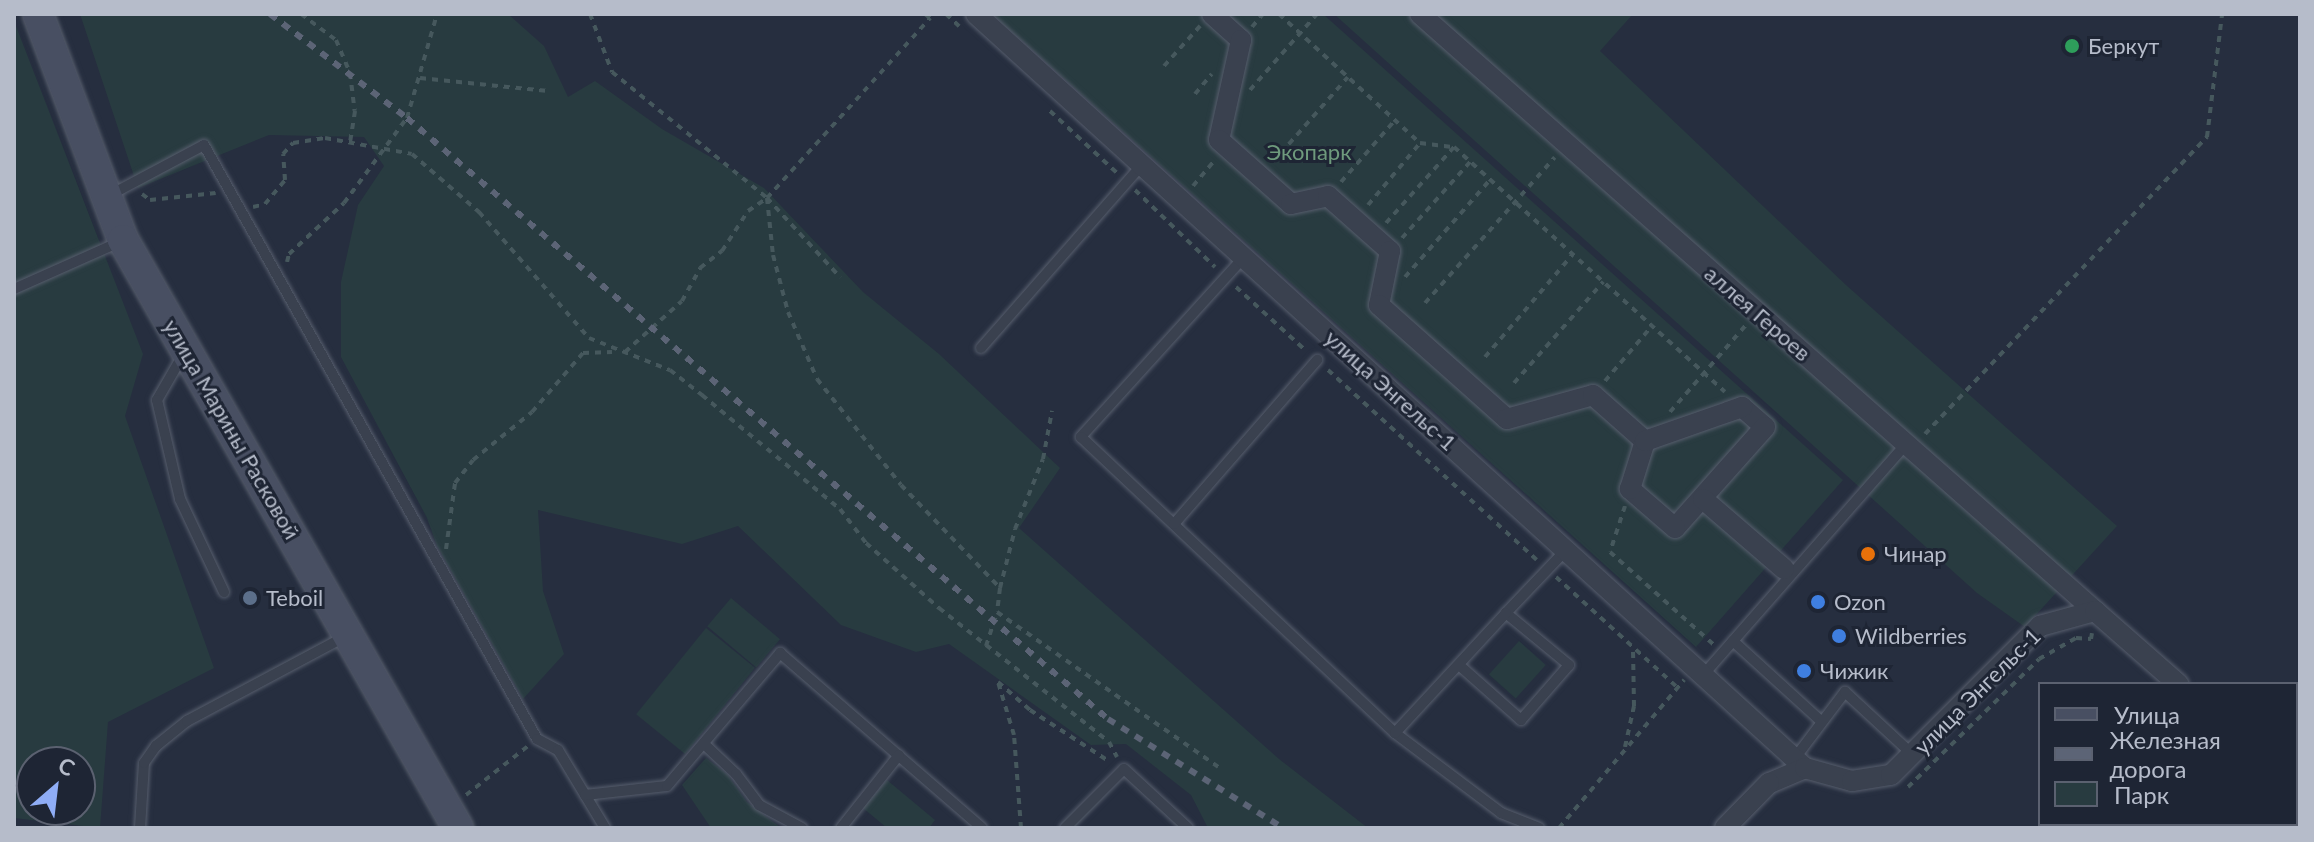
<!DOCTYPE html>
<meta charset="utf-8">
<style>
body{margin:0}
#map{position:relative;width:2314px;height:842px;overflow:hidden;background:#262e3f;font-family:Lato,sans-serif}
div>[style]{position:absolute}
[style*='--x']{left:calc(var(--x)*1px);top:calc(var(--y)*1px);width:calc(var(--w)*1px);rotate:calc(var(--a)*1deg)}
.green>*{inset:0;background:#283b40;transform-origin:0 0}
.path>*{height:4px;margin-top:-2px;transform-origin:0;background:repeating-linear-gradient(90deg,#46585d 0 6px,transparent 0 12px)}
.roads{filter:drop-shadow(0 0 2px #575e6d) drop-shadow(0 0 2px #575e6d)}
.lane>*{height:10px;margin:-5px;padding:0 5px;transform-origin:5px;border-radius:5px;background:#3a414f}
.street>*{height:20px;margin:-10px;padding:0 10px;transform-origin:10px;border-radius:10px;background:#3a414f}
.secondary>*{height:30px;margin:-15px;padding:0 15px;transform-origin:15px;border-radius:15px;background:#484f62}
.rail>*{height:6px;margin-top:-3px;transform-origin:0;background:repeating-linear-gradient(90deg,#5c6476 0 8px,transparent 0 16px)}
.dots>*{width:22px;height:22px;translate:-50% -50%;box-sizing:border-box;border:4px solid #1e2534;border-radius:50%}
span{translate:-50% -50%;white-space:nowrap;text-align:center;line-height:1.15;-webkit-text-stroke:6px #1e2534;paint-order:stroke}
.poi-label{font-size:22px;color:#b6bcca}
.left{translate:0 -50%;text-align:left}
.park-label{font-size:22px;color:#6e9a7c}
.street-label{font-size:22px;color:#b6bcca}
.frame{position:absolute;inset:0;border:16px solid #b6bcca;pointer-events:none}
.legend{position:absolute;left:2038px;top:682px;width:260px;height:144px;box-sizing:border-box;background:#1e2534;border:2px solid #5b6170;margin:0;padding:10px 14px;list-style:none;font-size:24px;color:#b6bcca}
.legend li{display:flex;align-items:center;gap:16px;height:40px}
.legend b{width:40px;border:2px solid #5b6170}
.north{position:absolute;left:16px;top:746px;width:80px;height:80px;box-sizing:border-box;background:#1e2534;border:2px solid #5b6170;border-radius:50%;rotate:28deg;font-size:22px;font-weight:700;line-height:32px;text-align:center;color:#b6bcca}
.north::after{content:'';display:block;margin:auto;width:28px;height:36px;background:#8fadf6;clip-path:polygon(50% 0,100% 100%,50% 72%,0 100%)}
</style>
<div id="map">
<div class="green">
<div style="clip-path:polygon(80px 14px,508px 14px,544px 46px,568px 97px,595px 81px,662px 129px,764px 188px,863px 292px,939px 354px,1060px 468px,1019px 528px,1279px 759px,1368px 828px,1208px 828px,1191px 795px,1126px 744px,1091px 745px,949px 644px,916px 652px,841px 625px,738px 526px,682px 544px,538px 510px,543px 591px,564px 654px,523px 699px,437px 546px,427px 518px,341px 357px,341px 282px,358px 205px,384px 166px,364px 137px,269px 135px,138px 188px)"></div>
<div style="clip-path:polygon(992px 14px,1323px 14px,1843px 480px,1696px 647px)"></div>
<div style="clip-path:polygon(1334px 14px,1633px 14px,1600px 51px,1846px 285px,2117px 526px,2025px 627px,1977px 593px)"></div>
<div style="clip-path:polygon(evenodd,14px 21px,143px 354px,125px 416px,214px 668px,108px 722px,100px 828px,14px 818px,14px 21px,32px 762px,80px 762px,80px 810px,32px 810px,32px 762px)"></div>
<div style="left:731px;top:598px;width:64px;height:37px;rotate:40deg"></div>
<div style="left:706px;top:628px;width:63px;height:111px;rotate:39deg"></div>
<div style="left:1519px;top:641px;width:36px;height:45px;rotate:42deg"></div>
<div style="clip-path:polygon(706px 758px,727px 774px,747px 802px,781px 828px,711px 828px,682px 785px)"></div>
<div style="clip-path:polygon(887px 780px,935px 820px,929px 828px,887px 828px,863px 808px)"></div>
</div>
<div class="path">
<div style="--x:301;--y:14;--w:44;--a:36.6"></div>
<div style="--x:336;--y:40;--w:36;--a:67"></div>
<div style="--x:350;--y:73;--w:38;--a:83"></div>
<div style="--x:355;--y:111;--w:31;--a:99"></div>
<div style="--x:590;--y:14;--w:62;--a:69.2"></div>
<div style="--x:612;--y:72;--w:200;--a:39.1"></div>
<div style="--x:767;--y:198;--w:108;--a:47.3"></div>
<div style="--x:946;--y:14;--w:18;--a:43"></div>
<div style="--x:1279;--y:14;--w:191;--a:42.5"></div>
<div style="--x:1420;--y:143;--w:34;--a:7"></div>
<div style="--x:1454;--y:147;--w:365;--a:42.1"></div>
<div style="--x:1252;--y:27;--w:17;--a:-50"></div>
<div style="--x:1164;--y:66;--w:54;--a:-48"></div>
<div style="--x:420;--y:78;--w:129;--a:5.8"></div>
<div style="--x:1250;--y:90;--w:101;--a:-48.6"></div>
<div style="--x:1195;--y:94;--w:26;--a:-50"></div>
<div style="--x:1050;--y:111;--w:91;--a:42.8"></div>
<div style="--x:1273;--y:162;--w:113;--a:-48.6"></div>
<div style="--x:1341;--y:182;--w:82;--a:-48.9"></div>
<div style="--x:1193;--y:186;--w:35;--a:-50"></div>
<div style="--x:1135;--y:190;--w:111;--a:43.9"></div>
<div style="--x:142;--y:194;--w:10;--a:37"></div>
<div style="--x:150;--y:200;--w:66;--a:-6.1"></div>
<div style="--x:767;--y:198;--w:57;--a:84"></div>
<div style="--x:773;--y:255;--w:59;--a:75.3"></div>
<div style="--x:788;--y:312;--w:73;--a:66.6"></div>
<div style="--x:817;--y:379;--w:135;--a:51.6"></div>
<div style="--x:901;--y:485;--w:143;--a:46.1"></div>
<div style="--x:1000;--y:588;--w:24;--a:97"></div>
<div style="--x:997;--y:612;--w:270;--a:35"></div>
<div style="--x:1368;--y:205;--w:81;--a:-50"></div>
<div style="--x:253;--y:207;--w:12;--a:-14"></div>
<div style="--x:265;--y:204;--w:31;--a:-50"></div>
<div style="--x:285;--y:180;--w:26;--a:-94"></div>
<div style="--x:283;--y:154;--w:15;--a:-48"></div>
<div style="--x:293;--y:143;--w:32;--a:-9"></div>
<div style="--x:325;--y:138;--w:88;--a:10.4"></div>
<div style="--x:412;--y:154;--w:89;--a:40.9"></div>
<div style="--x:479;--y:212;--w:167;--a:48.9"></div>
<div style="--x:589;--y:338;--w:87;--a:21.6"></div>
<div style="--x:670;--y:370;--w:41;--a:38"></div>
<div style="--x:702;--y:395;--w:179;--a:39.6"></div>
<div style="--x:840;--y:509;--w:43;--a:52.6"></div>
<div style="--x:866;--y:543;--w:98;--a:41.7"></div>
<div style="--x:939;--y:608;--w:216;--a:38.2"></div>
<div style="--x:1109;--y:742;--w:17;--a:62"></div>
<div style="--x:1386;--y:223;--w:102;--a:-48.2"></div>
<div style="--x:1402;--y:238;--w:102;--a:-48.2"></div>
<div style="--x:287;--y:262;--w:8;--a:-76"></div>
<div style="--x:289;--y:254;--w:75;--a:-42.8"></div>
<div style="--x:344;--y:203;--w:106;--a:-53.5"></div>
<div style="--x:407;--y:118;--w:108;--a:-73.9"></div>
<div style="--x:1405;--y:277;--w:129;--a:-48.8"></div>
<div style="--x:1236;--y:287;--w:95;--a:42.4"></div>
<div style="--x:1425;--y:303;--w:195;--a:-48.3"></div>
<div style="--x:625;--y:352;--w:76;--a:-41.8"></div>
<div style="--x:682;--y:301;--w:38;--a:-61"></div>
<div style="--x:700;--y:268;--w:28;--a:-38"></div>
<div style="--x:722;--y:251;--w:48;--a:-57"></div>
<div style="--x:748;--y:211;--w:23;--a:-34"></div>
<div style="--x:767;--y:198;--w:243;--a:-47.8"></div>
<div style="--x:930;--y:18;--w:6;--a:-141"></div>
<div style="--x:1485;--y:357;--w:135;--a:-49.5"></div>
<div style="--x:1328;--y:370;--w:282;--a:42.3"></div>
<div style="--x:1605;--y:381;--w:71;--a:-49.6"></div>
<div style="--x:1514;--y:383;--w:135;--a:-48.6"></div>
<div style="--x:1670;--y:412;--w:116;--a:-48.9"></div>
<div style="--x:1925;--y:434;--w:410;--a:-46.5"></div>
<div style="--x:2207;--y:137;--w:124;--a:-83"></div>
<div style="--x:1625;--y:506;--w:48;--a:108.1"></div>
<div style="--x:1610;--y:552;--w:140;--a:41.8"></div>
<div style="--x:446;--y:549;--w:67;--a:-82.2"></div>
<div style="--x:455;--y:483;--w:29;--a:-52"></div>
<div style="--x:473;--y:460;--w:76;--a:-39.1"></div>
<div style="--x:532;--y:412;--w:78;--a:-49.2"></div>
<div style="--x:583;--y:353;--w:29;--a:-2"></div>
<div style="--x:1556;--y:577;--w:164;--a:42.3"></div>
<div style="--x:1000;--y:588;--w:61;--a:-75.7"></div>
<div style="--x:1015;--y:529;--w:75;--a:-68.2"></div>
<div style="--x:1043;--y:459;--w:49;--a:-79.4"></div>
<div style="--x:986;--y:646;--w:36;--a:-72"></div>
<div style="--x:1625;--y:747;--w:42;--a:-77.6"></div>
<div style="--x:1634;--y:706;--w:59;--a:-91"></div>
<div style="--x:1908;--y:787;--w:183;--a:-44.3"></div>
<div style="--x:2039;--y:659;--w:43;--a:-29.6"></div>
<div style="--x:2076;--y:638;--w:15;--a:4"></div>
<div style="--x:2091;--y:639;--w:6;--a:-81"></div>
<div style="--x:466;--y:795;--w:79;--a:-38.3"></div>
<div style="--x:1021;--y:828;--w:93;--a:-94.3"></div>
<div style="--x:1014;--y:735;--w:55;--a:-106.8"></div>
<div style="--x:998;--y:682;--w:43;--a:41.2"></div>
<div style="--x:1030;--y:710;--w:95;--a:33"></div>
<div style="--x:1559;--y:828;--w:194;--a:-49.8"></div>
</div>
<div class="roads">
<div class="lane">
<div style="--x:110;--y:195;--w:106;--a:-28"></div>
<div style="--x:204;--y:145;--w:681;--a:60.72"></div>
<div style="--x:537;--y:739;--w:24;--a:28"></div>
<div style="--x:558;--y:750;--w:91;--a:58.9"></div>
<div style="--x:1244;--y:257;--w:243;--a:132.2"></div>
<div style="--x:1081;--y:437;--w:432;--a:43.3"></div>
<div style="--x:1395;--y:733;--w:133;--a:37"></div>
<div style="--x:1501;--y:813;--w:41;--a:21.5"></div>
<div style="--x:14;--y:289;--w:118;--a:-24"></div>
<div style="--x:981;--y:348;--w:244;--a:-48.7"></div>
<div style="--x:183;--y:355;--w:52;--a:120"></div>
<div style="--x:157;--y:400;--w:102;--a:76.9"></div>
<div style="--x:180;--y:499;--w:103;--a:64.7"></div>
<div style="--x:1174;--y:524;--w:218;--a:-48.9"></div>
<div style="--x:1733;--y:641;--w:119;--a:42.3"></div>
<div style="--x:1459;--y:665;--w:83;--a:41.6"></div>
<div style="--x:1521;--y:720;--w:73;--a:-48.9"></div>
<div style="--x:1569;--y:665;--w:82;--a:-140.5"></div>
<div style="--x:1506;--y:613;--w:88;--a:-46.4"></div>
<div style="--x:1704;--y:674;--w:306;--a:-48.7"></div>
<div style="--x:1395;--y:733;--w:163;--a:-47.2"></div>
<div style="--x:704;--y:744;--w:44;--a:43.2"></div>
<div style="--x:736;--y:774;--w:39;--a:53"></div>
<div style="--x:759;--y:805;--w:49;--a:28.1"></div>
<div style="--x:1795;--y:758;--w:83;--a:-52.9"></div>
<div style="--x:1845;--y:692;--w:93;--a:42.8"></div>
<div style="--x:585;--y:795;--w:82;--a:-6.3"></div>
<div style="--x:667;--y:786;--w:175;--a:-49.6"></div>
<div style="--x:780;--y:653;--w:267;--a:40.9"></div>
<div style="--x:140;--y:828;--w:65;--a:-86.5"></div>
<div style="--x:144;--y:763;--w:21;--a:-55"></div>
<div style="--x:156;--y:746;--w:40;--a:-39"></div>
<div style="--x:187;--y:721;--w:178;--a:-28.1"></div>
<div style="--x:841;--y:828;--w:93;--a:-51.5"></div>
<div style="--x:1065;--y:828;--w:83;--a:-45"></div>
<div style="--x:1124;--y:769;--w:87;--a:42.7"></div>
</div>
<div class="street">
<div style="--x:976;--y:14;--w:1121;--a:42.29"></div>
<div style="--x:1805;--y:768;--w:39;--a:157"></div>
<div style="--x:1769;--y:783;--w:63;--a:134.4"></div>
<div style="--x:1212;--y:14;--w:39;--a:42"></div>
<div style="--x:1241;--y:40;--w:102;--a:102.4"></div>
<div style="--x:1219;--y:140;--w:96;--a:41.6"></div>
<div style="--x:1291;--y:204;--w:38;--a:-12"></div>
<div style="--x:1328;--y:196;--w:83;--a:41.6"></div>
<div style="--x:1390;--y:251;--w:55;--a:101.5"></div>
<div style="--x:1379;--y:305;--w:171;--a:41.7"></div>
<div style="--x:1507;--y:419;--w:89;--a:-15.6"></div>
<div style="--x:1593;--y:395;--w:69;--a:41.5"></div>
<div style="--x:1420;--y:14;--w:901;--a:41.49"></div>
<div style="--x:1742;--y:407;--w:30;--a:41"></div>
<div style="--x:1765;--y:427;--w:135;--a:131.7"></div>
<div style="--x:1675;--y:528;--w:60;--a:-139.1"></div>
<div style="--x:1630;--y:489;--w:50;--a:-72.6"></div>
<div style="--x:1645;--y:441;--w:103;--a:-19.3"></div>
<div style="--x:1703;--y:499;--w:107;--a:40.8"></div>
<div style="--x:1805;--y:768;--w:49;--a:15.5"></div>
<div style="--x:1852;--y:781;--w:39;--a:-9"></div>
<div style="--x:1891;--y:775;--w:211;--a:-45"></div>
<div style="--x:2040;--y:626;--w:57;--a:-15.3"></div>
<div style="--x:2095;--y:611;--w:111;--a:41.3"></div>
<div style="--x:2296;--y:787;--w:6;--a:45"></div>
</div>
<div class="secondary">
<div style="--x:38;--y:14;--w:241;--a:69.4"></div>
<div style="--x:123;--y:240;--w:677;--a:60.33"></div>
</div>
</div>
<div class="rail">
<div style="--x:270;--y:14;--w:172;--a:37.2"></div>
<div style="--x:407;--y:118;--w:923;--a:40.61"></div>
<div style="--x:1108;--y:719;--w:206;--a:31.9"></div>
</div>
<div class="dots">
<div style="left:2072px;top:46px;background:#2e9e5b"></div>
<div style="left:1868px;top:554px;background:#e8710a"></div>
<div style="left:250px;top:598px;background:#5c6f8a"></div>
<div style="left:1818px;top:602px;background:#3f7fe0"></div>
<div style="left:1839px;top:636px;background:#3f7fe0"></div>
<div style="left:1804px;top:671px;background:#3f7fe0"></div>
</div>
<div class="poi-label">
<span class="left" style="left:2088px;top:46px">Беркут</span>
<span class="left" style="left:1884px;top:554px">Чинар</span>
<span class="left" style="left:266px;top:598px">Teboil</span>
<span class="left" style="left:1834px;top:602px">Ozon</span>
<span class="left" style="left:1855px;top:636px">Wildberries</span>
<span class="left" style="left:1820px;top:671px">Чижик</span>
</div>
<div class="park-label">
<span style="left:1309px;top:152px">Экопарк</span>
</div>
<div class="street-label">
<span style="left:1758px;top:313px;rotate:41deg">аллея Героев</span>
<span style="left:1391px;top:390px;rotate:42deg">улица Энгельс-1</span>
<span style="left:232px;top:429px;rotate:60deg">улица Марины Расковой</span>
<span style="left:1977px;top:691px;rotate:-45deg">улица Энгельс-1</span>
</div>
<div class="frame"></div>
<ul class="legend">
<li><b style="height:10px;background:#484f62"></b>Улица</li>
<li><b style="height:10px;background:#5c6476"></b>Железная дорога</li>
<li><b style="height:22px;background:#283b40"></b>Парк</li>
</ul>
<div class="north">С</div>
</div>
